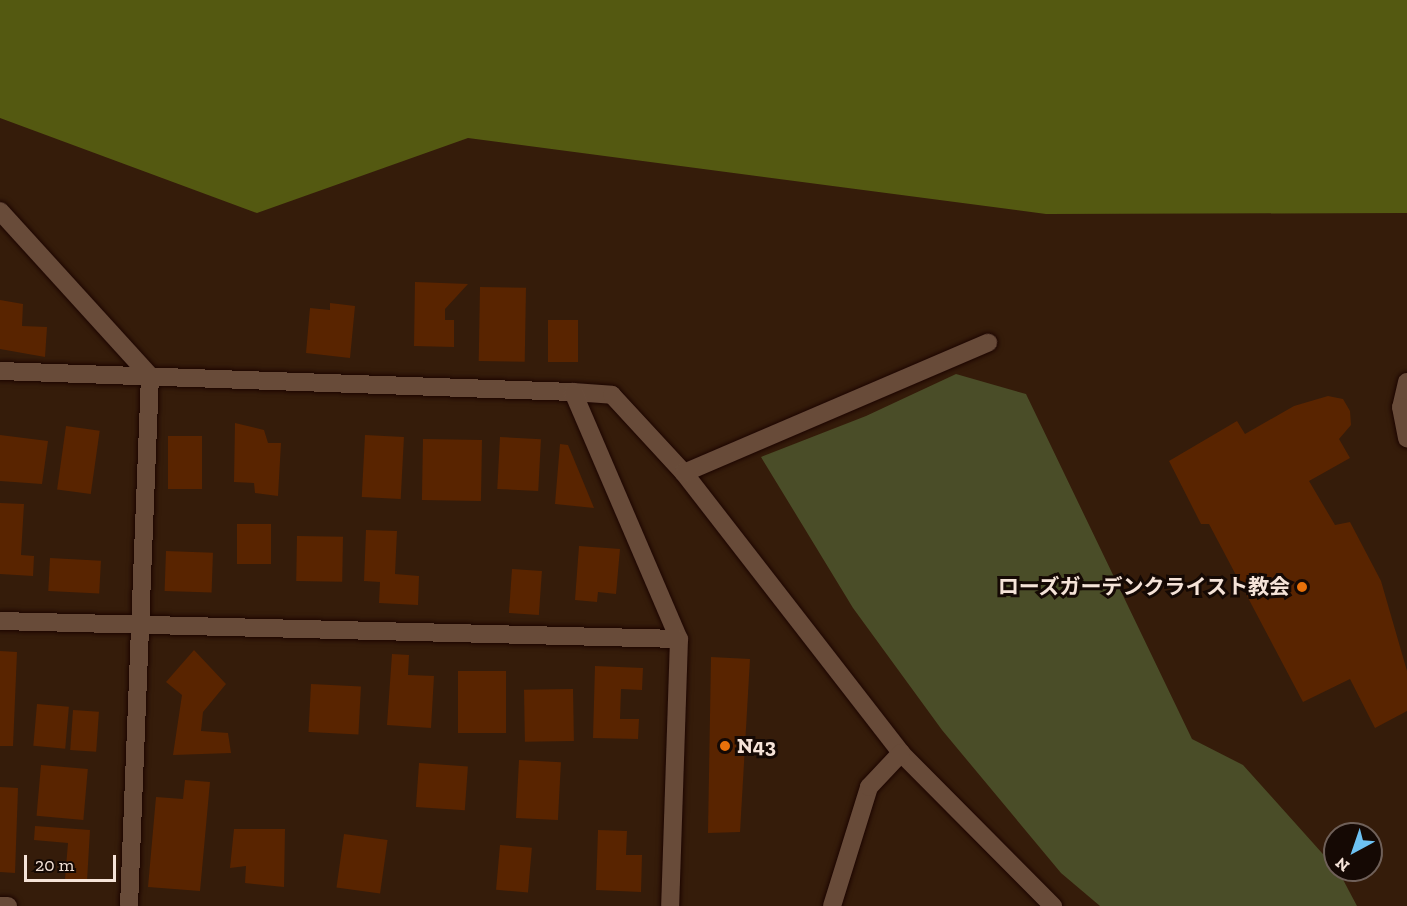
<!DOCTYPE html>
<meta charset="utf-8">
<style>
body{margin:0}
#map{position:relative;width:1407px;height:906px;overflow:hidden;background:#351c0a;font-family:"Zilla Slab","Noto Sans JP",serif}
div>[style]{position:absolute}
[style*='--x']{left:calc(var(--x)*1px);top:calc(var(--y)*1px);width:calc(var(--w)*1px);rotate:calc(var(--a)*1deg)}
.green>*{inset:0;background:#4a4d28}
.forest>*{inset:0;background:#545911}
.building>*{inset:0;background:#592400;transform-origin:0 0}
.roads{filter:drop-shadow(0 0 2px #1c0500) drop-shadow(0 0 2px #1c0500)}
.lane>*{height:18px;margin:-9px;padding:0 9px;transform-origin:9px;border-radius:9px;background:#684b39}
.street>*{height:18px;margin:-9px;padding:0 9px;transform-origin:9px;border-radius:9px;background:#684b39}
.dots>*{width:16px;height:16px;translate:-50% -50%;box-sizing:border-box;border:3px solid #150904;border-radius:50%}
span{translate:-50% -50%;white-space:nowrap;text-align:center;line-height:1.15;-webkit-text-stroke:6px #150904;paint-order:stroke}
.poi-label{font-size:21px;color:#f5e3d8;font-weight:700}
.right{translate:-100% -50%;text-align:right}
.left{translate:0 -50%;text-align:left}
.north{position:absolute;left:1323px;top:822px;width:60px;height:60px;box-sizing:border-box;background:#150904;border:2px solid #6f6059;border-radius:50%;rotate:220deg;font-size:16px;font-weight:700;line-height:24px;text-align:center;color:#f5e3d8}
.north::after{content:'';display:block;margin:auto;width:21px;height:27px;background:#6dc2f3;clip-path:polygon(50% 0,100% 100%,50% 72%,0 100%)}
.scale{position:absolute;left:24px;top:855px;width:92px;height:27px;box-sizing:border-box;border:3px solid #f5e3d8;border-top:0;padding-left:8px;font-size:18px;line-height:21px;white-space:nowrap;color:#f5e3d8;-webkit-text-stroke:4px #150904;paint-order:stroke}
</style>
<div id="map">
<div class="green">
<div style="clip-path:polygon(956px 374px,1026px 394px,1192px 739px,1243px 765px,1339px 872px,1357px 906px,1100px 906px,1061px 873px,942px 730px,853px 608px,761px 457px,866px 416px)"></div>
</div>
<div class="forest">
<div style="clip-path:polygon(0 0,1407px 0,1407px 213px,1046px 214px,468px 138px,257px 213px,0 118px)"></div>
</div>
<div class="building">
<div style="clip-path:polygon(415px 282px,468px 284px,445px 309px,445px 320px,454px 320px,454px 347px,414px 346px)"></div>
<div style="left:480px;top:287px;width:46px;height:74px;rotate:1deg"></div>
<div style="clip-path:polygon(0 300px,23px 304px,22px 326px,47px 327px,45px 357px,0 349px)"></div>
<div style="clip-path:polygon(330px 303px,355px 306px,350px 358px,306px 353px,310px 308px,330px 310px)"></div>
<div style="left:548px;top:320px;width:30px;height:42px"></div>
<div style="clip-path:polygon(1328px 396px,1343px 399px,1350px 411px,1351px 425px,1339px 439px,1350px 458px,1309px 481px,1335px 525px,1350px 522px,1381px 581px,1407px 671px,1407px 711px,1375px 728px,1350px 679px,1303px 702px,1209px 524px,1201px 524px,1169px 461px,1237px 421px,1245px 434px,1294px 406px)"></div>
<div style="clip-path:polygon(235px 423px,264px 430px,268px 443px,281px 443px,278px 496px,255px 493px,254px 483px,234px 482px)"></div>
<div style="left:66px;top:426px;width:34px;height:64px;rotate:8deg"></div>
<div style="clip-path:polygon(0 435px,48px 441px,42px 484px,0 481px)"></div>
<div style="left:365px;top:435px;width:39px;height:62px;rotate:3deg"></div>
<div style="left:168px;top:436px;width:34px;height:53px"></div>
<div style="left:500px;top:437px;width:41px;height:52px;rotate:3deg"></div>
<div style="left:423px;top:439px;width:59px;height:61px;rotate:1deg"></div>
<div style="clip-path:polygon(560px 444px,568px 445px,594px 508px,555px 504px)"></div>
<div style="clip-path:polygon(0 503px,24px 504px,21px 555px,34px 556px,33px 576px,0 574px)"></div>
<div style="left:237px;top:524px;width:34px;height:40px"></div>
<div style="clip-path:polygon(366px 530px,397px 531px,395px 574px,419px 576px,418px 605px,379px 603px,380px 582px,364px 581px)"></div>
<div style="left:297px;top:536px;width:46px;height:45px;rotate:1deg"></div>
<div style="clip-path:polygon(579px 546px,620px 549px,616px 594px,598px 592px,597px 602px,575px 600px)"></div>
<div style="left:166px;top:551px;width:47px;height:40px;rotate:2deg"></div>
<div style="left:50px;top:558px;width:51px;height:33px;rotate:3deg"></div>
<div style="left:512px;top:569px;width:30px;height:44px;rotate:4deg"></div>
<div style="clip-path:polygon(194px 650px,226px 684px,203px 712px,201px 731px,228px 733px,231px 753px,173px 755px,182px 695px,166px 682px)"></div>
<div style="clip-path:polygon(0 651px,17px 652px,13px 746px,0 746px)"></div>
<div style="clip-path:polygon(392px 654px,409px 655px,408px 675px,434px 676px,431px 728px,387px 725px)"></div>
<div style="clip-path:polygon(711px 657px,750px 659px,740px 832px,708px 833px)"></div>
<div style="clip-path:polygon(595px 666px,643px 668px,642px 690px,621px 689px,620px 719px,639px 719px,638px 739px,593px 738px)"></div>
<div style="left:458px;top:671px;width:48px;height:62px"></div>
<div style="left:311px;top:684px;width:50px;height:48px;rotate:3deg"></div>
<div style="left:573px;top:689px;width:52px;height:49px;rotate:89deg"></div>
<div style="left:37px;top:704px;width:32px;height:42px;rotate:5deg"></div>
<div style="left:73px;top:710px;width:26px;height:40px;rotate:4deg"></div>
<div style="left:519px;top:760px;width:42px;height:58px;rotate:3deg"></div>
<div style="left:419px;top:763px;width:49px;height:44px;rotate:4deg"></div>
<div style="left:41px;top:765px;width:47px;height:51px;rotate:5deg"></div>
<div style="clip-path:polygon(185px 780px,210px 782px,200px 891px,148px 887px,156px 797px,183px 799px)"></div>
<div style="clip-path:polygon(0 787px,18px 788px,15px 873px,0 872px)"></div>
<div style="clip-path:polygon(35px 826px,90px 830px,87px 881px,65px 879px,68px 843px,34px 840px)"></div>
<div style="clip-path:polygon(234px 829px,285px 829px,284px 887px,245px 883px,246px 866px,230px 868px)"></div>
<div style="clip-path:polygon(598px 830px,627px 831px,626px 855px,642px 855px,641px 892px,596px 890px)"></div>
<div style="left:344px;top:834px;width:44px;height:54px;rotate:8deg"></div>
<div style="left:500px;top:845px;width:32px;height:45px;rotate:5deg"></div>
</div>
<div class="roads">
<div class="lane">
<div style="--x:1407;--y:382;--w:26;--a:103"></div>
<div style="--x:1401;--y:407;--w:32;--a:79"></div>
<div style="--x:573;--y:392;--w:39;--a:4"></div>
<div style="--x:612;--y:395;--w:106;--a:47.3"></div>
<div style="--x:684;--y:473;--w:354;--a:52.2"></div>
<div style="--x:901;--y:753;--w:216;--a:45.2"></div>
<div style="--x:684;--y:473;--w:331;--a:-23.2"></div>
</div>
<div class="street">
<div style="--x:0;--y:211;--w:223;--a:47.7"></div>
<div style="--x:150;--y:376;--w:530;--a:92.27"></div>
<div style="--x:0;--y:371;--w:573;--a:2.1"></div>
<div style="--x:573;--y:392;--w:269;--a:66.8"></div>
<div style="--x:679;--y:639;--w:267;--a:91.9"></div>
<div style="--x:0;--y:621;--w:679;--a:1.52"></div>
<div style="--x:0;--y:906;--w:8;--a:0"></div>
<div style="--x:832;--y:906;--w:125;--a:-72.7"></div>
<div style="--x:869;--y:787;--w:47;--a:-46.7"></div>
</div>
</div>
<div class="dots">
<div style="left:1302px;top:587px;background:#e8710a"></div>
<div style="left:725px;top:746px;background:#e8710a"></div>
</div>
<div class="poi-label">
<span class="right" style="left:1290px;top:587px">ローズガーデンクライスト教会</span>
<span class="left" style="left:737px;top:746px">N43</span>
</div>
<div class="north">N</div>
<div class="scale">20 m</div>
</div>
